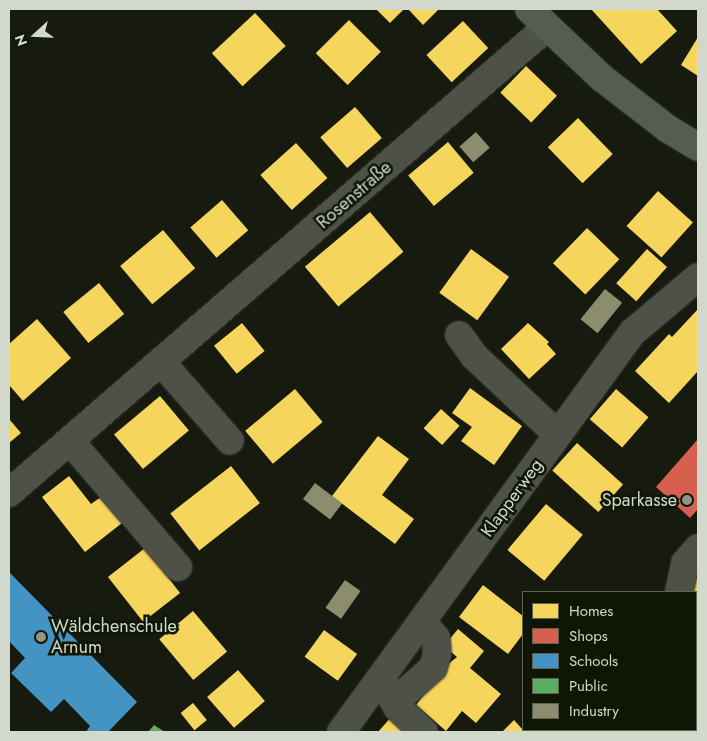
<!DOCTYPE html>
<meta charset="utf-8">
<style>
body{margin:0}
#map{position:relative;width:707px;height:741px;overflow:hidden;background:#161a0f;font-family:Jost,sans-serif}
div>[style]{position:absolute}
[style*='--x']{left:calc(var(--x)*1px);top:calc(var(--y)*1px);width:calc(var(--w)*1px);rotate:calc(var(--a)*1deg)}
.homes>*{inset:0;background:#f6d55c;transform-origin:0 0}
.shops>*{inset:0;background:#d6604d}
.schools>*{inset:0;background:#4393c3}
.public>*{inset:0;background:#5aae61}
.industry>*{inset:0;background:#8c8c6e;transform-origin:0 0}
.roads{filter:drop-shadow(0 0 1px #30332b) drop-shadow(0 0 1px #30332b)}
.minor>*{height:28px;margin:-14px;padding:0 14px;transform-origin:14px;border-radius:14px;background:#4d5147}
.major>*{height:28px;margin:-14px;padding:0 14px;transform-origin:14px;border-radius:14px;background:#555d52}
.dots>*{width:14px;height:14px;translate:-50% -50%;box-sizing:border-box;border:2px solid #0f1604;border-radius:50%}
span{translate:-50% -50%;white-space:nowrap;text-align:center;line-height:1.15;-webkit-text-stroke:5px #0f1604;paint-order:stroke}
.street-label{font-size:18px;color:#d2d8cb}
.poi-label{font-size:18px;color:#d2d8cb}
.right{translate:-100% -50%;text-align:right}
.left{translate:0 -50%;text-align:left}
.frame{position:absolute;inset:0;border:10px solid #d2d8cb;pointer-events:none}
.legend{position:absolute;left:522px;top:591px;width:175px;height:140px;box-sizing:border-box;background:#0f1604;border:1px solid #5d6454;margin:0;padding:6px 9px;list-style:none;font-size:15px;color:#d2d8cb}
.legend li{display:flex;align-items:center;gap:10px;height:25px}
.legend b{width:25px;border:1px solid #5d6454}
.north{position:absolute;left:10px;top:10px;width:50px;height:50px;-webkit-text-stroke:4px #0f1604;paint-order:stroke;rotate:250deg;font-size:14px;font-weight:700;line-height:20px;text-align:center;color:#d2d8cb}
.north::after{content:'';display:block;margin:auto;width:18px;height:22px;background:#d2d8cb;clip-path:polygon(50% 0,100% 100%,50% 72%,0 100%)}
</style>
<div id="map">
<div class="homes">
<div style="clip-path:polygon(376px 9px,404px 9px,390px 23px)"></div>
<div style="clip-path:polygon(408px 9px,439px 9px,423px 25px)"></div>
<div style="clip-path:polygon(591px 9px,657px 9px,677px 31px,641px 64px)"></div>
<div style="left:255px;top:13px;width:45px;height:59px;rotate:47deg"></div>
<div style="left:349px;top:20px;width:45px;height:47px;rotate:45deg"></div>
<div style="left:463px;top:21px;width:37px;height:50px;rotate:47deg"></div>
<div style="clip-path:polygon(698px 37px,698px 76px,681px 65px)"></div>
<div style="left:526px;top:66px;width:43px;height:37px;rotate:44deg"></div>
<div style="left:355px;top:107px;width:41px;height:46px;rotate:49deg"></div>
<div style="left:578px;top:118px;width:50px;height:42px;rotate:46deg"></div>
<div style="left:448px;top:142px;width:40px;height:52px;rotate:50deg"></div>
<div style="left:296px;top:143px;width:47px;height:48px;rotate:48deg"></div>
<div style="left:658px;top:191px;width:47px;height:47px;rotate:42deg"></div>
<div style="left:222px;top:200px;width:40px;height:42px;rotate:49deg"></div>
<div style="left:370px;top:212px;width:52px;height:85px;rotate:50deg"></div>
<div style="left:587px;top:228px;width:45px;height:49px;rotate:44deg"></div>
<div style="left:163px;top:230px;width:50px;height:56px;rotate:50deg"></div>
<div style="left:471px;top:249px;width:47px;height:54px;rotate:36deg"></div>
<div style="left:647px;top:249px;width:27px;height:46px;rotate:42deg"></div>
<div style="left:99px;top:283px;width:40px;height:46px;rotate:51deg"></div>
<div style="clip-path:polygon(698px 309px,698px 371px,669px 403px,635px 371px,669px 334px,672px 337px)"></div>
<div style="clip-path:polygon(37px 319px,71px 358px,23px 401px,9px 385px,9px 344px)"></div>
<div style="left:242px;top:323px;width:36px;height:36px;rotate:51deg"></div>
<div style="clip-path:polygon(528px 323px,549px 342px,547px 344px,556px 354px,529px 379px,501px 349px)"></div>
<div style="clip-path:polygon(470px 388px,522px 426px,494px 465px,461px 441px,472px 427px,452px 413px)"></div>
<div style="left:295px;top:389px;width:43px;height:65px;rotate:50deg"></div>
<div style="left:616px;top:389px;width:43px;height:40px;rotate:41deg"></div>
<div style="left:160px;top:396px;width:45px;height:60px;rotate:50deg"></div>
<div style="left:441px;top:409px;width:25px;height:26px;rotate:42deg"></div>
<div style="clip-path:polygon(9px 419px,21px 433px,9px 443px)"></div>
<div style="clip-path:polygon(378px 436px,409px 459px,382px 495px,414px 519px,395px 544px,332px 496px)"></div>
<div style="left:577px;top:443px;width:62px;height:37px;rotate:42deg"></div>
<div style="left:231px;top:466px;width:47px;height:77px;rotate:52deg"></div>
<div style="clip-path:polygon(69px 476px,91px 504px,101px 497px,122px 523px,85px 552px,42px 497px)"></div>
<div style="left:546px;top:504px;width:48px;height:60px;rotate:40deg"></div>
<div style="left:145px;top:548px;width:57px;height:47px;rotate:52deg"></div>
<div style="clip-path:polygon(698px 577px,698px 606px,696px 592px,685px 592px)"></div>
<div style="clip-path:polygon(483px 585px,523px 616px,523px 634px,508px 654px,459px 617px)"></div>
<div style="left:193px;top:611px;width:53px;height:44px;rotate:50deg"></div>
<div style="clip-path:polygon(458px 629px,484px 651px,470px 668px,501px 694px,476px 723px,462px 711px,446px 731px,416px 705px,447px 665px,457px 657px,444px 646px)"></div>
<div style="left:324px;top:630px;width:41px;height:33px;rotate:36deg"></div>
<div style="left:238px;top:670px;width:41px;height:41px;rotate:49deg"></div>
<div style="clip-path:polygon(698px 693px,698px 723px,696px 720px)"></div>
<div style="left:193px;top:703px;width:22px;height:16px;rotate:51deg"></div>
<div style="clip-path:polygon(393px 715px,411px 732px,378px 732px)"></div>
<div style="clip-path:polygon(514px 720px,523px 730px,528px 732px,502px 732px)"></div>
<div style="left:601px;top:730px;width:74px;height:4px"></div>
</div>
<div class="shops">
<div style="clip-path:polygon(698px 439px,698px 509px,690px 518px,656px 487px)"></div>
</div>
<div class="schools">
<div style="clip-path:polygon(9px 572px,137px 702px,108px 732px,86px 732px,90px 726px,64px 699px,51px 712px,11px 673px,25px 658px,9px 641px)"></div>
</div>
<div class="public">
<div style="clip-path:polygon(154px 725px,165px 732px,148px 732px)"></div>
</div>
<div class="industry">
<div style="left:476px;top:132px;width:21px;height:22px;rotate:49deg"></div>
<div style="left:605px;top:289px;width:22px;height:39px;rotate:39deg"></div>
<div style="left:315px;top:483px;width:34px;height:20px;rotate:37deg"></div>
<div style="left:345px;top:580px;width:19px;height:34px;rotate:35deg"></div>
</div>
<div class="roads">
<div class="minor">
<div style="--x:459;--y:335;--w:26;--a:54"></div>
<div style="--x:474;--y:356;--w:115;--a:43.2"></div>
<div style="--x:162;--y:363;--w:103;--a:48.9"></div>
<div style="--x:70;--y:441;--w:166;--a:49.4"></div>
<div style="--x:9;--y:493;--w:712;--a:-40.9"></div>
<div style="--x:679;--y:592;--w:30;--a:-78"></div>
<div style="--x:685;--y:563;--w:20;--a:-49"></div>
<div style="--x:375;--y:686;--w:17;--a:28"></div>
<div style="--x:390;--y:694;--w:16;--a:-7"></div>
<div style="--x:406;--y:692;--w:36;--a:-42"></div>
<div style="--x:433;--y:668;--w:15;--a:-74"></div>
<div style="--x:437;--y:654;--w:16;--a:-94"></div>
<div style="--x:436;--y:638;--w:21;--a:-131"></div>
<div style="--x:390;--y:694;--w:15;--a:62"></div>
<div style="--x:397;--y:707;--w:37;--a:43"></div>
<div style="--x:681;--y:730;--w:4;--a:34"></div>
<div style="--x:341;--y:732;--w:495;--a:-53.9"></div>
<div style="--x:633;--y:332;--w:85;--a:-40.2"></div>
</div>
<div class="major">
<div style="--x:529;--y:9;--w:100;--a:43.4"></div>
<div style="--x:602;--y:78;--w:83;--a:37.7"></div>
<div style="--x:668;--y:129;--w:35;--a:31"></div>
</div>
</div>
<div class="dots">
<div style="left:687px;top:500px;background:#909689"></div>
<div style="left:41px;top:637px;background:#909689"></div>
</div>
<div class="street-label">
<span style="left:354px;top:195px;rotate:-41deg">Rosenstraße</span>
<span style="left:512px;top:498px;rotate:-54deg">Klapperweg</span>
</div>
<div class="poi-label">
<span class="right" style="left:677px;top:500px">Sparkasse</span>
<span class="left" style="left:51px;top:637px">Wäldchenschule<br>Arnum</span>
</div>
<div class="frame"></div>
<ul class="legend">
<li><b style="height:14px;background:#f6d55c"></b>Homes</li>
<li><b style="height:14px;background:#d6604d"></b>Shops</li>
<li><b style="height:14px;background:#4393c3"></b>Schools</li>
<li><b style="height:14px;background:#5aae61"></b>Public</li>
<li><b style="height:14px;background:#8c8c6e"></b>Industry</li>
</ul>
<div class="north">N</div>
</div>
